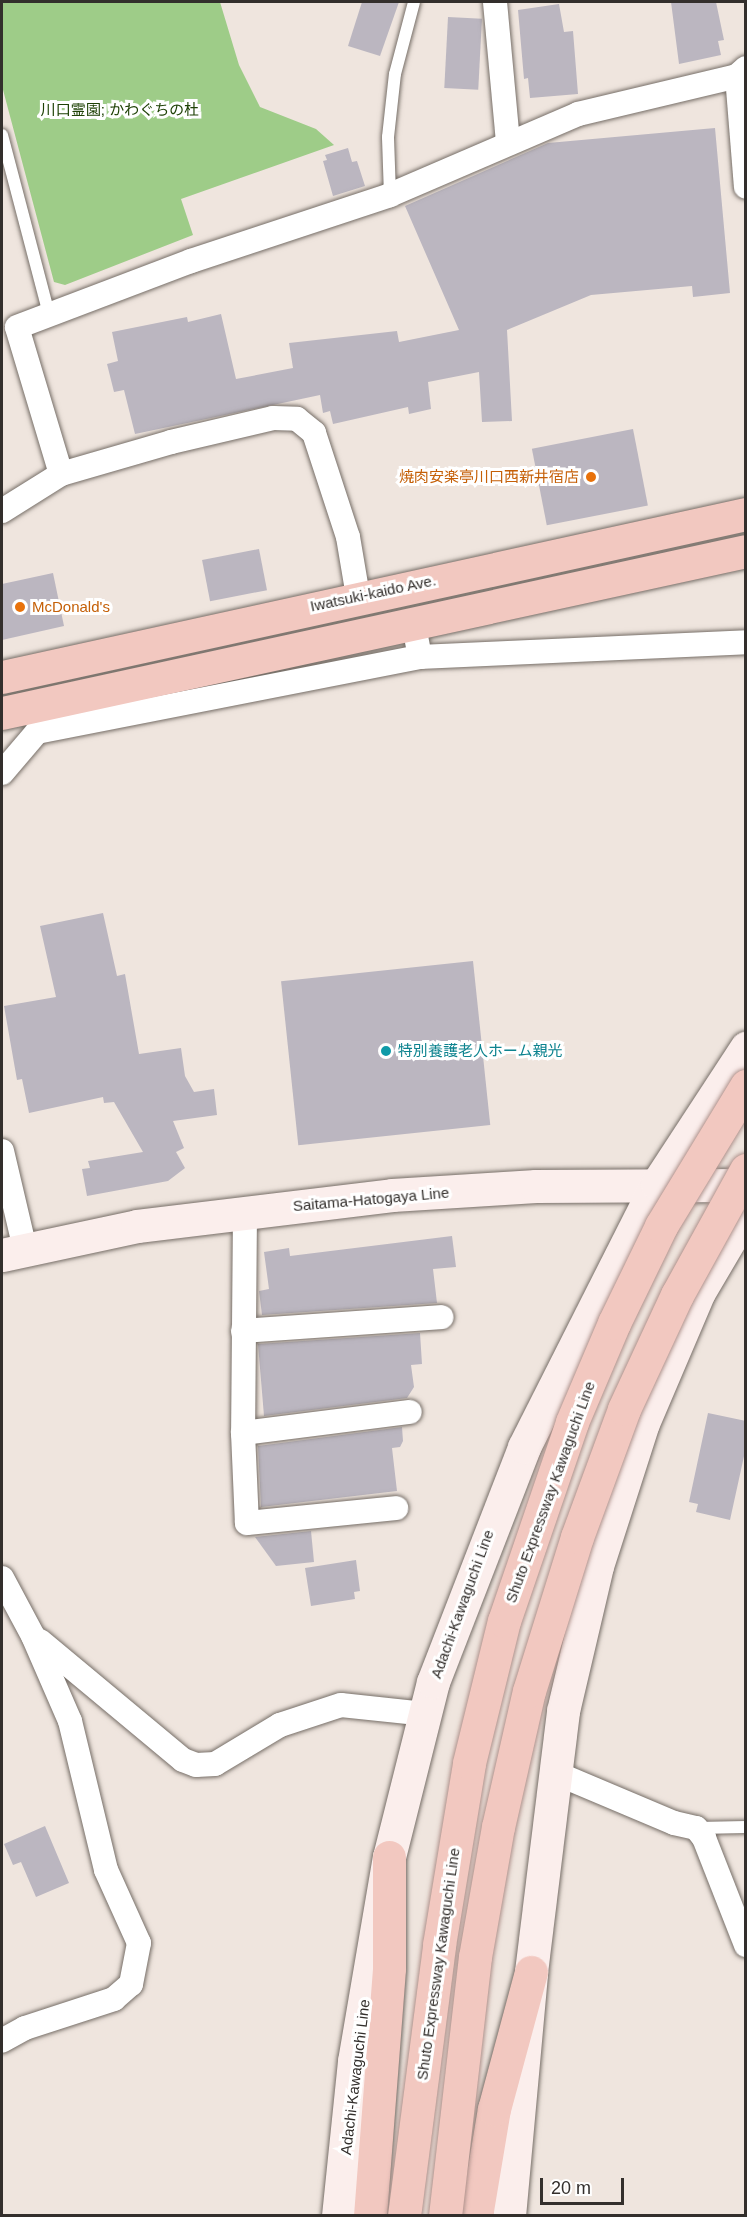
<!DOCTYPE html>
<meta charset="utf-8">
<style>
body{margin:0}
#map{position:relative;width:747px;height:2217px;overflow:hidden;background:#efe5de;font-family:Helvetica,"Noto Sans JP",sans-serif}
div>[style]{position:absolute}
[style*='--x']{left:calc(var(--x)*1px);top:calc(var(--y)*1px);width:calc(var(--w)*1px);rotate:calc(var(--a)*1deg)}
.green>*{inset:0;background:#9ecc88}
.building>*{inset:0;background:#bbb6c0;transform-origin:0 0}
.roads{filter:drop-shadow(0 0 2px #766e67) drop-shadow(0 0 2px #766e67)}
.lane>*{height:12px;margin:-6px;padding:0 6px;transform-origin:6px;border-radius:6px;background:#fff}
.street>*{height:24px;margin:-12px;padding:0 12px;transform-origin:12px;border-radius:12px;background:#fff}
.secondary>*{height:33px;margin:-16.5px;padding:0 16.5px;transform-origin:16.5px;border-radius:16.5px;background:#fbeeec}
.highway>*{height:33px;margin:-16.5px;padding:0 16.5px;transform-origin:16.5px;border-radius:16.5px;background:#f2c8c0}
.bridges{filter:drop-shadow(0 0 2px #af928c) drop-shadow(0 0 2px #af928c)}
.highway-bridge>*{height:33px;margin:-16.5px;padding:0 16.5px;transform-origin:16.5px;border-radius:16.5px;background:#f2c8c0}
.dots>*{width:16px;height:16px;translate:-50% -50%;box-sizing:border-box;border:3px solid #fff;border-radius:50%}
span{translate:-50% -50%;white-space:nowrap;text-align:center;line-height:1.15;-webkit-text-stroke:6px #fff;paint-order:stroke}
.park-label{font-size:15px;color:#1e4105}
.food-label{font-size:15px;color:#c56008}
.right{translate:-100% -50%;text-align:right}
.left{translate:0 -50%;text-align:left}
.street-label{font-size:15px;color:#332f2c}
.culture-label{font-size:15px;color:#0d838f}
.frame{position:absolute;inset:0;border:3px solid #332f2c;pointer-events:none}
.scale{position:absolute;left:540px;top:2178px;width:84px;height:27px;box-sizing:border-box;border:3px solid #332f2c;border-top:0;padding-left:8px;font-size:18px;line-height:21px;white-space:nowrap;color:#332f2c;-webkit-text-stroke:4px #fff;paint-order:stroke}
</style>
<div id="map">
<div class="green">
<div style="clip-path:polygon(2px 2px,220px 2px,239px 65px,260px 107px,316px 129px,334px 145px,181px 199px,193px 235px,65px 285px,54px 282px,2px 86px)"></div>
</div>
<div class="building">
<div style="clip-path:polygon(362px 2px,399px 2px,380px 56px,348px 46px)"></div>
<div style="clip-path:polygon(671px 2px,716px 2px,724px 40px,718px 41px,721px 55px,679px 64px)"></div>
<div style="clip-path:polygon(559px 4px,564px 32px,573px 31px,578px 94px,530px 98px,528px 78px,524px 79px,518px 10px)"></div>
<div style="left:448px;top:17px;width:34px;height:71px;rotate:3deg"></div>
<div style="clip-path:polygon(715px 128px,730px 293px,693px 297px,692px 286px,591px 295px,507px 330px,512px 421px,482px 422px,479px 372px,428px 382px,431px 409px,409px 414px,408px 407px,333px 424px,330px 411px,323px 413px,320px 395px,135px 434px,124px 390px,114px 392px,107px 364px,118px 361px,112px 332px,187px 317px,188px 322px,221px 314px,236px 379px,293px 368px,289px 343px,397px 331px,399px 342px,459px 330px,405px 206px,548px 143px)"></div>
<div style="clip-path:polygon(348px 148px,352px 162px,357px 161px,365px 186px,333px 196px,323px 161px,327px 160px,325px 155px)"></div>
<div style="left:633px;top:429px;width:78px;height:103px;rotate:79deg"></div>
<div style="left:259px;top:549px;width:42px;height:58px;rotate:79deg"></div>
<div style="clip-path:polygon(53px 573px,64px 626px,2px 640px,2px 584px)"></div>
<div style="clip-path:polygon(103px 913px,117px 976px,125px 974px,139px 1054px,181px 1048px,185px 1076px,194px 1092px,214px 1089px,217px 1115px,173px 1121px,184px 1148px,176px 1152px,185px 1168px,168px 1181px,87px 1196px,82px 1169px,90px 1168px,88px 1161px,143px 1152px,114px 1102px,104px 1103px,103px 1097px,29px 1113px,22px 1079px,17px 1080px,4px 1006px,56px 997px,40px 926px)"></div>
<div style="left:473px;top:961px;width:165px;height:193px;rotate:84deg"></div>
<div style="clip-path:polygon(452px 1236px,456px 1267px,433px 1269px,437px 1303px,262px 1315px,259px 1291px,269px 1289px,264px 1252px,289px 1248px,290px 1256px)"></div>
<div style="clip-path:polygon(420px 1333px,422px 1364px,411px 1365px,414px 1387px,407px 1398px,264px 1416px,258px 1344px)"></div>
<div style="clip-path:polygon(708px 1413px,746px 1421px,746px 1447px,730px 1520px,696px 1512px,698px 1504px,689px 1502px)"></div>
<div style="clip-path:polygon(402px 1427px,403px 1441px,400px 1447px,392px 1448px,397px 1491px,261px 1507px,258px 1446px)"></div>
<div style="clip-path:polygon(311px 1531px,314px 1562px,276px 1566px,255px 1537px)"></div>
<div style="clip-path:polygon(356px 1560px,360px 1591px,354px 1592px,355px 1599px,311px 1606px,305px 1568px)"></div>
<div style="clip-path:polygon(45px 1826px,69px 1883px,36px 1897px,21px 1862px,13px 1865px,4px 1844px)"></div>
</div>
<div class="roads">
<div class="lane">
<div style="--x:2;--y:135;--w:185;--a:75.3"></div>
<div style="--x:390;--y:195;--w:58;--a:-92"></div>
<div style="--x:388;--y:137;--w:63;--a:-83.7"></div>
<div style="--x:395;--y:74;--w:74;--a:-75.2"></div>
<div style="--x:697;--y:1828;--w:49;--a:-1.2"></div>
</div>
<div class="street">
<div style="--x:495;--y:2;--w:141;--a:84.7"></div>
<div style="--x:737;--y:76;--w:111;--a:85.4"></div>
<div style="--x:61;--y:474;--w:115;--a:-16.2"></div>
<div style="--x:171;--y:442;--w:105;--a:-13.2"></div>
<div style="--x:273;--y:418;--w:24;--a:2"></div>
<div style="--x:297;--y:419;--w:22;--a:39"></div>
<div style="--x:314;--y:433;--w:109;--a:71.9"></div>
<div style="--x:348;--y:537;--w:60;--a:80.4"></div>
<div style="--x:2;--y:511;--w:70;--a:-32.1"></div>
<div style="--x:61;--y:474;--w:153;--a:-106.7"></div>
<div style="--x:17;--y:327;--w:186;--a:-20.8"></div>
<div style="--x:191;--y:261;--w:210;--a:-18.3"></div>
<div style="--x:390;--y:195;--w:205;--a:-23.3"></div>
<div style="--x:578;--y:114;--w:163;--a:-13.4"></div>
<div style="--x:737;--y:76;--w:12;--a:-42"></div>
<div style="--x:420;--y:657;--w:326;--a:-2.6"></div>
<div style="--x:2;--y:773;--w:54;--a:-49.5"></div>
<div style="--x:37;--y:732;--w:390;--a:-11.1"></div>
<div style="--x:420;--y:657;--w:36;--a:-101"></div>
<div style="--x:2;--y:1151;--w:101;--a:76.8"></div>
<div style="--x:245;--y:1212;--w:221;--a:90.5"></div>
<div style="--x:243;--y:1433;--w:90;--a:87.5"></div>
<div style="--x:247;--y:1523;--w:150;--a:-5.7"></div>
<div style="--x:243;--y:1331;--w:199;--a:-4"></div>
<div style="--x:243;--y:1433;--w:168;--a:-7.2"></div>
<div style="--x:2;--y:1578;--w:66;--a:61.9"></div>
<div style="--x:33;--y:1636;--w:93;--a:66.5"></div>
<div style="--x:70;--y:1721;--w:153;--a:76.4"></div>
<div style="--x:106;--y:1870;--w:80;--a:65.7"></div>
<div style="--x:139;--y:1943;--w:42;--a:101"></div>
<div style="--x:131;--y:1984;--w:23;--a:139"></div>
<div style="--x:114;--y:1999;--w:94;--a:162"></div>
<div style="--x:25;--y:2028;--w:26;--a:151"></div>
<div style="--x:40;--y:1641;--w:186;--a:39.8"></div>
<div style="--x:183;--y:1760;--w:14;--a:21"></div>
<div style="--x:196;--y:1765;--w:19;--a:-3"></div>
<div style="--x:215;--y:1764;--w:76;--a:-31"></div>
<div style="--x:280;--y:1725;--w:64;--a:-18.2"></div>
<div style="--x:341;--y:1705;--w:84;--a:6.1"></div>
<div style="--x:558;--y:1774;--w:126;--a:22.9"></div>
<div style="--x:674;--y:1823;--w:23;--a:13"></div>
<div style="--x:696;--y:1828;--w:13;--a:51"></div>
<div style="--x:704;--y:1838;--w:115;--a:68.6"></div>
</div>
<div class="secondary">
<div style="--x:2;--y:1255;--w:138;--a:-12.1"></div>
<div style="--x:137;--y:1226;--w:257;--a:-6.9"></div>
<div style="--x:392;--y:1195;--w:144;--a:-3.6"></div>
<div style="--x:536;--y:1186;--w:210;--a:-0.3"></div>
<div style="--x:338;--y:2216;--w:156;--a:-84.1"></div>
<div style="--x:354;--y:2061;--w:207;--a:-80.3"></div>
<div style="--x:389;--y:1857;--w:180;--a:-75.9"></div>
<div style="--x:433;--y:1682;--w:252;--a:-68.8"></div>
<div style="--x:524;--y:1447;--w:295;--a:-63.2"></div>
<div style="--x:657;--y:1184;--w:163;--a:-56.8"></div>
<div style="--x:509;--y:2216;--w:245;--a:-84.8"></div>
<div style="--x:531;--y:1972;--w:263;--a:-83"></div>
<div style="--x:563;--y:1711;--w:149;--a:-76.8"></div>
<div style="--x:597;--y:1566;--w:150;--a:-72.2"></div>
<div style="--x:643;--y:1423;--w:142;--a:-66.9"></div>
<div style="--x:699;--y:1292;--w:93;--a:-59.6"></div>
</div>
<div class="highway">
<div style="--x:2;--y:677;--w:762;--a:-12.36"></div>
<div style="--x:2;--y:713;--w:761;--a:-12.28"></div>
<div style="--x:370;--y:2216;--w:249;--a:-85.6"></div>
<div style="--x:389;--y:1968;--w:111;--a:-90"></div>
<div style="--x:476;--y:2216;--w:109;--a:-80.5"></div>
<div style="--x:494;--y:2109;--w:142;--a:-74.9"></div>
</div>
</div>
<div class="bridges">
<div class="highway-bridge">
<div style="--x:404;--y:2216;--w:273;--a:-82.6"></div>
<div style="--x:439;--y:1945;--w:184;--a:-80.6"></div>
<div style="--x:469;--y:1763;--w:146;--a:-76.2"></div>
<div style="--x:504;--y:1621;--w:210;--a:-71.1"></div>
<div style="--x:572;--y:1422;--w:108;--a:-67"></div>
<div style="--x:614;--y:1323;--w:108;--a:-64.1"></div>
<div style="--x:661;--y:1226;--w:164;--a:-58.7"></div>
<div style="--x:445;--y:2216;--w:261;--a:-83.4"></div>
<div style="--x:475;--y:1957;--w:132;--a:-80"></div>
<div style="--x:498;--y:1827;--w:139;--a:-77.2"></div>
<div style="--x:529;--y:1691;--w:161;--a:-72.7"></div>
<div style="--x:577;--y:1537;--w:136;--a:-69.8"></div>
<div style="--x:624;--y:1409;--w:126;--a:-65.1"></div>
<div style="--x:677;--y:1295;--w:143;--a:-61.1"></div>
</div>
</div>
<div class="dots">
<div style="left:591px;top:477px;background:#e8710a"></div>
<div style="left:20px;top:607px;background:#e8710a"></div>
<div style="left:386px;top:1051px;background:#0f9aa8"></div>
</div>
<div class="park-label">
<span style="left:120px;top:110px">川口霊園; かわぐちの杜</span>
</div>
<div class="food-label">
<span class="right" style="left:579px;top:477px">焼肉安楽亭川口西新井宿店</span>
<span class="left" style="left:32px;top:607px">McDonald's</span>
</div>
<div class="street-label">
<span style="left:373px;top:593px;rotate:-12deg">Iwatsuki-kaido Ave.</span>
<span style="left:371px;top:1199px;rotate:-5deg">Saitama-Hatogaya Line</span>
<span style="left:550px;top:1492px;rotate:-70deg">Shuto Expressway Kawaguchi Line</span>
<span style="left:462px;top:1604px;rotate:-70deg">Adachi-Kawaguchi Line</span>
<span style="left:438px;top:1964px;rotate:-82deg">Shuto Expressway Kawaguchi Line</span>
<span style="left:355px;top:2077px;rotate:-83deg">Adachi-Kawaguchi Line</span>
</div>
<div class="culture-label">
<span class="left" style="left:398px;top:1051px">特別養護老人ホーム親光</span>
</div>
<div class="frame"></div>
<div class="scale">20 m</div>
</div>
